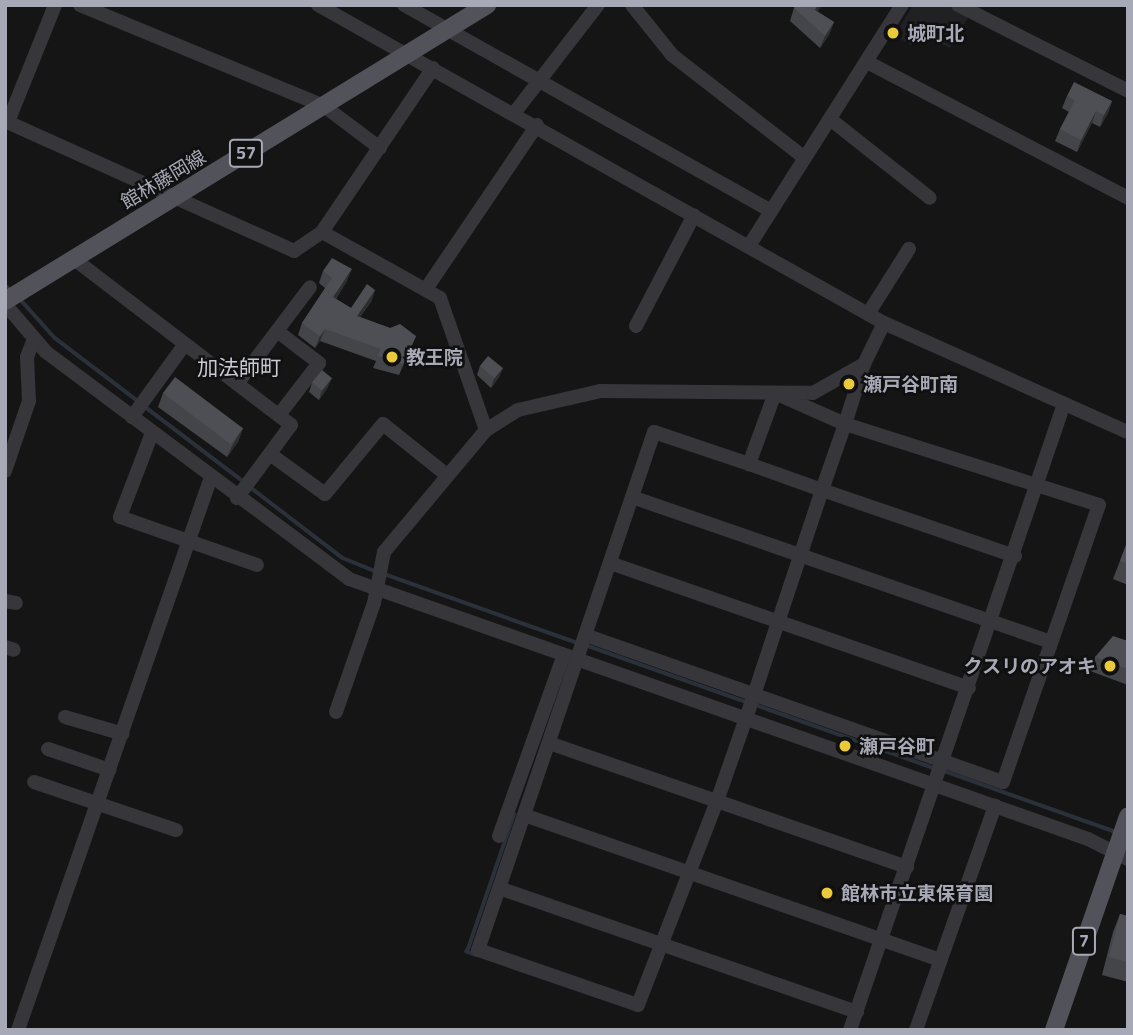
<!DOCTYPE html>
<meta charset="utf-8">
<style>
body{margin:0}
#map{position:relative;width:1133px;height:1035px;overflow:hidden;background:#151516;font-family:"Titillium Web","Noto Sans JP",sans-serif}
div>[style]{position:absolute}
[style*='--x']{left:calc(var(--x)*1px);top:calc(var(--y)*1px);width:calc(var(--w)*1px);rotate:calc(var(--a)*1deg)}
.built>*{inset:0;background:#212123}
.stream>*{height:3.5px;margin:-1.75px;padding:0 1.75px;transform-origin:1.75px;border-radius:1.75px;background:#2b313a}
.minor>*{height:14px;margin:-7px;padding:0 7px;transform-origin:7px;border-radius:7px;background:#36363b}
.major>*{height:18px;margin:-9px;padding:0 9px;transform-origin:9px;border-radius:9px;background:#52525a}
.wall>*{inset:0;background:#434548}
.shaded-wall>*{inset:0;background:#2c2d2f}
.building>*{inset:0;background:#4e4f54;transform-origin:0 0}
.dots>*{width:19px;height:19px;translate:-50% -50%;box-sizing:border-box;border:4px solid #101011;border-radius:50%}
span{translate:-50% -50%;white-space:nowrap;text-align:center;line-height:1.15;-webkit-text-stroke:5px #101011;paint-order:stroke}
.shield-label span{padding:2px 5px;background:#101011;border:2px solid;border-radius:5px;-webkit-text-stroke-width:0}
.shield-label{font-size:18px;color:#a7a9b6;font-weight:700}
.poi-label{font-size:19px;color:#a7a9b6;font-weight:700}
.left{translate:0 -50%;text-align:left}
.right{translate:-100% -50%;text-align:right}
.street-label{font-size:19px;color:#a7a9b6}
.neighbourhood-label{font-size:21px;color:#c8c9d2}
.frame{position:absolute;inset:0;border:7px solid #a7a9b6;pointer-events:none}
</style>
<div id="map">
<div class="built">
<div style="clip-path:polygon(913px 5px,947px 5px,969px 16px,950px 48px,919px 32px,911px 45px,894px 36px)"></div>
</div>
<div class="stream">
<div style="--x:5;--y:285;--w:9;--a:41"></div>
<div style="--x:20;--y:299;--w:52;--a:48.1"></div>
<div style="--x:55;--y:338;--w:104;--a:37.2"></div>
<div style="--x:144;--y:406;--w:126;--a:37.2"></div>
<div style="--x:250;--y:487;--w:117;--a:37.4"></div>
<div style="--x:343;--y:558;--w:35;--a:22"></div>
<div style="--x:384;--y:574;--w:206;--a:19.6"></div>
<div style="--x:585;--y:645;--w:171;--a:19.5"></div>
<div style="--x:753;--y:704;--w:192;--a:19.5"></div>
<div style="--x:941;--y:770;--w:186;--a:19.5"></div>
<div style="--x:475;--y:955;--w:9;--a:-159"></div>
<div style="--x:467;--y:952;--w:145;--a:-71.1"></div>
</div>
<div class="minor">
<div style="--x:80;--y:5;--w:264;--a:22.5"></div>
<div style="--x:324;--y:106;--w:70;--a:36.9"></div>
<div style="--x:318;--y:5;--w:649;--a:29.33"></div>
<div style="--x:884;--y:323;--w:267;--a:24.1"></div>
<div style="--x:404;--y:5;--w:421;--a:29.3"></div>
<div style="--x:632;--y:5;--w:64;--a:51.3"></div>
<div style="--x:672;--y:55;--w:168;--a:37.8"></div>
<div style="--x:958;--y:5;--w:191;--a:26.8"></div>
<div style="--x:867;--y:62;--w:294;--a:27.5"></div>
<div style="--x:515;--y:112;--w:135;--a:-52.2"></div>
<div style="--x:830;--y:119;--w:127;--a:38.3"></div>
<div style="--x:5;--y:121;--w:317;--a:24.2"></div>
<div style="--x:294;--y:251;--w:34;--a:-34"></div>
<div style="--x:322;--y:232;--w:198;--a:-55.9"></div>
<div style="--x:8;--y:122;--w:126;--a:-68.1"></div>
<div style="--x:322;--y:232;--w:135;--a:29.2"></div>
<div style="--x:440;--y:298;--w:140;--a:70.8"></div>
<div style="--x:749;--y:246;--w:285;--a:-57.6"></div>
<div style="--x:74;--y:259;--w:273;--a:37.4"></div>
<div style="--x:291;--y:425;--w:91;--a:126.5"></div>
<div style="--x:426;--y:289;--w:198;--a:-55.9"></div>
<div style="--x:5;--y:304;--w:63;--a:49.5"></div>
<div style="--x:46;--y:352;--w:379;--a:36.8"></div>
<div style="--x:349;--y:579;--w:783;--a:19.38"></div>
<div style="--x:1088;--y:839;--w:45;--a:26.6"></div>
<div style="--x:868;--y:314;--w:77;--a:-57.8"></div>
<div style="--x:884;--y:323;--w:46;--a:116"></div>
<div style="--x:864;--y:364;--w:63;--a:107.6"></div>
<div style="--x:845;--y:424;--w:70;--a:109.2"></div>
<div style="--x:822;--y:490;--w:139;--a:108.4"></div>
<div style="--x:778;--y:622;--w:77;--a:108.2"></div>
<div style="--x:754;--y:695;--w:112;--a:109.2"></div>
<div style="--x:717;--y:801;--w:219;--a:111.2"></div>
<div style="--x:638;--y:1005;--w:169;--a:-161"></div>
<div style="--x:478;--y:950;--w:547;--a:-71.23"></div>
<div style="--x:654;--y:432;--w:100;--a:18.6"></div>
<div style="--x:749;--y:464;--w:77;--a:19.6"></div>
<div style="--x:822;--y:490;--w:204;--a:18.9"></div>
<div style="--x:636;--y:326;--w:125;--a:-62.4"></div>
<div style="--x:277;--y:331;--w:53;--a:37.3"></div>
<div style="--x:319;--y:363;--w:66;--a:127.6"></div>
<div style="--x:237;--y:384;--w:121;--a:-53"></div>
<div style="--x:132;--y:417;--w:90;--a:-54"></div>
<div style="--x:152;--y:433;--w:90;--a:110.9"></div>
<div style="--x:120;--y:517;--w:145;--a:19.3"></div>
<div style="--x:270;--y:454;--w:68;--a:36"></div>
<div style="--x:325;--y:494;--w:91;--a:-50.4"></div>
<div style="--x:383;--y:424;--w:82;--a:38.6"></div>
<div style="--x:5;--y:471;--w:74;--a:-71.1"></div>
<div style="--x:29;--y:401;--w:44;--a:-92.6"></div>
<div style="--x:27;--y:357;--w:19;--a:-69"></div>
<div style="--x:632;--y:497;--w:443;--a:19.1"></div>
<div style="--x:610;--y:563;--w:380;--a:19.2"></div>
<div style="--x:5;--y:601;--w:11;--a:10"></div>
<div style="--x:585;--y:635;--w:443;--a:19.4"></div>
<div style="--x:1003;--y:782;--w:293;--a:-70.9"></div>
<div style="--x:1099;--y:505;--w:267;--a:-162.3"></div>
<div style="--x:845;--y:424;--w:77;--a:-156.1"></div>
<div style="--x:775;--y:393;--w:76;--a:110.1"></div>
<div style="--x:5;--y:647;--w:9;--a:18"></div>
<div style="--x:336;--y:712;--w:115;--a:-70.8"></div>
<div style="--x:374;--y:603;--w:52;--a:-78.9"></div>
<div style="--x:384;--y:552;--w:159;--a:-50.1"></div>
<div style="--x:486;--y:430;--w:38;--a:-32"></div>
<div style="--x:518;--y:410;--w:84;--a:-13"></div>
<div style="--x:600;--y:391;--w:213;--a:0.5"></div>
<div style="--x:813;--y:393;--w:59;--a:-29.6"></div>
<div style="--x:65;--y:717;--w:60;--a:16.3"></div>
<div style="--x:549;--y:743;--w:379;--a:19.1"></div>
<div style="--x:48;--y:749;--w:65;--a:18.7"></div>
<div style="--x:34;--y:782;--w:150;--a:18.7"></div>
<div style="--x:524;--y:815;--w:441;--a:19.2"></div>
<div style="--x:499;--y:836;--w:190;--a:-70.3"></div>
<div style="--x:499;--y:888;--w:379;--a:19.1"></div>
<div style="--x:18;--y:1030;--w:586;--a:-70.76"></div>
<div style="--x:850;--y:1030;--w:662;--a:-71.13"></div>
<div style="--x:916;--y:1030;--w:238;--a:-70.6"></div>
</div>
<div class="major">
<div style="--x:5;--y:301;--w:566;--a:-31.55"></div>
<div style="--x:1054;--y:1030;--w:226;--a:-70.9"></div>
</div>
<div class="wall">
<div style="clip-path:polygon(794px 8px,818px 12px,834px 22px,829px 35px,820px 48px,790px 21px)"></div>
<div style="clip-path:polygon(1067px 96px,1112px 101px,1108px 113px,1100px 127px,1092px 123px,1077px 152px,1055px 141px,1060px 129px,1069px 112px,1062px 108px)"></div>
<div style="clip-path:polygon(323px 271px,347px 281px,336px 299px,351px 308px,375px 290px,371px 302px,360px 317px,390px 328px,416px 336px,399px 375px,373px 368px,376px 361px,320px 341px,315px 348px,298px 335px,302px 323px,325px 288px,319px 283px)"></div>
<div style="clip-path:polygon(480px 366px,503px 368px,499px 377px,491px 388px,477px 375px)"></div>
<div style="clip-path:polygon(312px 383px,328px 387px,319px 400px,309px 392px)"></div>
<div style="clip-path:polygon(163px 393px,243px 428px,238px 442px,227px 457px,158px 407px)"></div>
<div style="clip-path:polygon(1128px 540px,1128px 585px,1113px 579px)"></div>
<div style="clip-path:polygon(1128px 641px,1128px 685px,1090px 671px,1095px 657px)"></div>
<div style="clip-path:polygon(1120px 914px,1128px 916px,1128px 982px,1102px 975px,1113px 932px)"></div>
</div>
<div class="shaded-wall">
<div style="clip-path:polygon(818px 5px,822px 5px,810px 23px,815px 10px)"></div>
<div style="clip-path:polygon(834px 22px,829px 35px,820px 48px,825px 36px)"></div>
<div style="clip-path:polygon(1112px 101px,1108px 113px,1100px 127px,1104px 115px)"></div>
<div style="clip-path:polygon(1096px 111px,1092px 123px,1077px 152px,1081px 140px)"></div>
<div style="clip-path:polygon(352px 269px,347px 281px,329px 309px,333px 297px)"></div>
<div style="clip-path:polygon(375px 290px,371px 302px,352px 327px,357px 316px)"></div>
<div style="clip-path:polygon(325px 329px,320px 341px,315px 348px,320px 336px)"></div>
<div style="clip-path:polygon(503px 368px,499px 377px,491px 388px,494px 379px)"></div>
<div style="clip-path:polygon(332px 378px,328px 387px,319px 400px,322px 390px)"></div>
<div style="clip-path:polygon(243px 428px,238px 442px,227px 457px,233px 444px)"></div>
</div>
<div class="building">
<div style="clip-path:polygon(796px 5px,818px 5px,815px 10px,834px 22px,825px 36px,794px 8px)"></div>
<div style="clip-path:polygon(1074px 82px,1112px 101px,1104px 115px,1096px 111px,1081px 140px,1060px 129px,1075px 100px,1067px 96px)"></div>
<div style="clip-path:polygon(332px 258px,352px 269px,333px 297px,351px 308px,367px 284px,375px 290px,357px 316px,390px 328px,400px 324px,416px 336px,403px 364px,377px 356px,381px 349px,325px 329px,320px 336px,302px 323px,332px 278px,323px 271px)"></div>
<div style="left:488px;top:356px;width:19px;height:13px;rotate:39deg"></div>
<div style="left:322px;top:370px;width:13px;height:16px;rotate:39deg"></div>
<div style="left:175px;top:377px;width:85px;height:20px;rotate:37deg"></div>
<div style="clip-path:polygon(1128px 540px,1128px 564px,1120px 561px)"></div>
<div style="clip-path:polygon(1113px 636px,1128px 641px,1128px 669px,1095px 657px)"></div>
<div style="clip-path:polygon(1120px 914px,1128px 916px,1128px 962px,1109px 957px)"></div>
</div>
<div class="dots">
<div style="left:893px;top:33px;background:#eaca3a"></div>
<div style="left:392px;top:357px;background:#eaca3a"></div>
<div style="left:849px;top:384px;background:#eaca3a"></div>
<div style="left:1110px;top:666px;background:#eaca3a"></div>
<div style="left:845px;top:746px;background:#eaca3a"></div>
<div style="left:827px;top:893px;background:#eaca3a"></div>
</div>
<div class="shield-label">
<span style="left:246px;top:153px">57</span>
<span style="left:1084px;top:941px">7</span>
</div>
<div class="poi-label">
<span class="left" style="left:907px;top:33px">城町北</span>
<span class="left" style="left:406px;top:357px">教王院</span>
<span class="left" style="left:863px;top:384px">瀬戸谷町南</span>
<span class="right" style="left:1096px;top:666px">クスリのアオキ</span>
<span class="left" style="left:859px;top:746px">瀬戸谷町</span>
<span class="left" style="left:841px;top:893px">館林市立東保育園</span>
</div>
<div class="street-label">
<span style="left:163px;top:179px;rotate:-31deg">館林藤岡線</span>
</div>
<div class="neighbourhood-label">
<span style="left:239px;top:367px">加法師町</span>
</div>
<div class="frame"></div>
</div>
